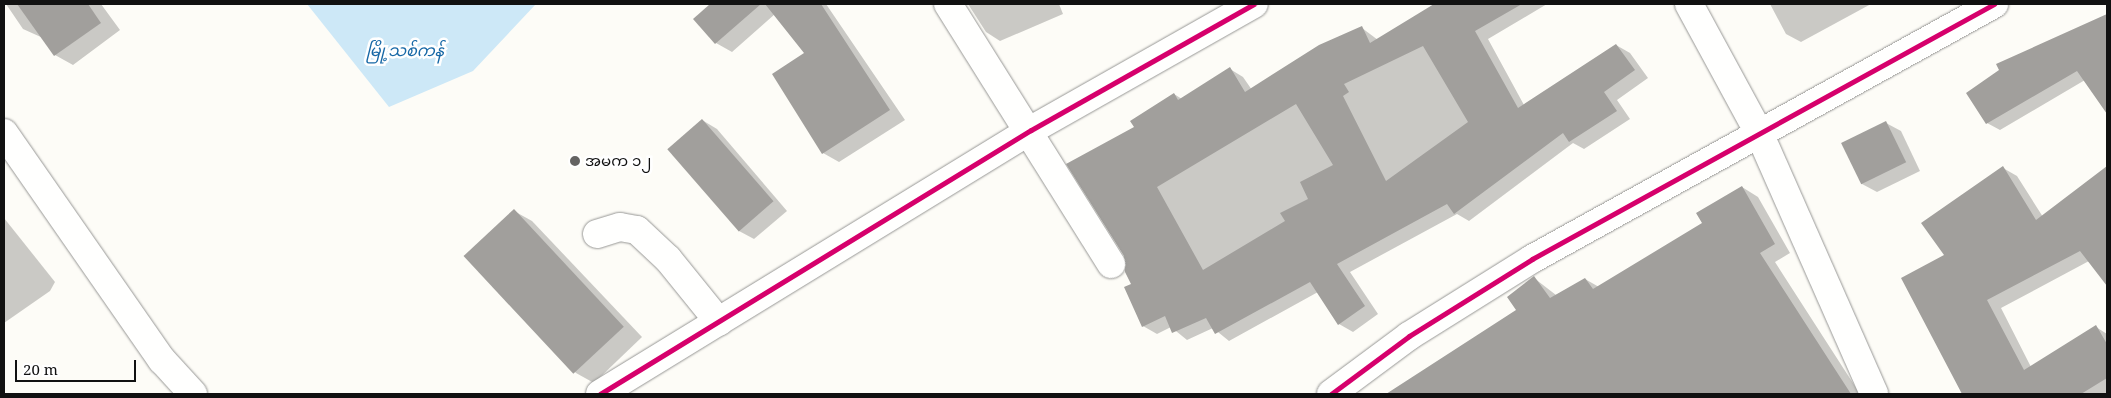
<!DOCTYPE html>
<meta charset="utf-8">
<style>
body{margin:0}
#map{position:relative;width:2111px;height:398px;overflow:hidden;background:#fdfcf7;font-family:"Noto Serif","Noto Sans Myanmar",serif}
div>[style]{position:absolute}
[style*='--x']{left:calc(var(--x)*1px);top:calc(var(--y)*1px);width:calc(var(--w)*1px);rotate:calc(var(--a)*1deg)}
.water>*{inset:0;background:#cde8f7}
.shadow>*{inset:0;background:#0003}
.building>*{inset:0;background:#a19f9c;transform-origin:0 0}
.roads{filter:drop-shadow(0 0 1px #979795) drop-shadow(0 0 1px #979795)}
.minor>*{height:28px;margin:-14px;padding:0 14px;transform-origin:14px;border-radius:14px;background:#fffffe}
.cycleway>*{height:5px;margin:-2.5px;padding:0 2.5px;transform-origin:2.5px;border-radius:2.5px;background:#d6006c}
.dots>*{width:14px;height:14px;translate:-50% -50%;box-sizing:border-box;border:2px solid #fff;border-radius:50%}
span{translate:-50% -50%;white-space:nowrap;text-align:center;line-height:1.15;-webkit-text-stroke:5px #fff;paint-order:stroke}
.poi-label{font-size:15px;color:#111}
.left{translate:0 -50%;text-align:left}
.water-label{font-size:16px;color:#1768a6;font-style:italic}
.frame{position:absolute;inset:0;border:5px solid #111;pointer-events:none}
.scale{position:absolute;left:15px;top:360px;width:121px;height:22px;box-sizing:border-box;border:2px solid #111;border-top:0;padding-left:6px;font-size:15px;line-height:18px;white-space:nowrap;color:#111;-webkit-text-stroke:4px #fff;paint-order:stroke}
</style>
<div id="map">
<div class="water">
<div style="clip-path:polygon(307px 4px,536px 4px,473px 71px,389px 107px)"></div>
</div>
<div class="shadow">
<div style="clip-path:polygon(6px 4px,101px 4px,120px 30px,73px 65px,55px 55px,43px 38px,23px 29px)"></div>
<div style="clip-path:polygon(712px 4px,826px 4px,905px 120px,839px 162px,823px 153px,806px 54px,775px 14px,732px 52px,716px 43px,695px 19px)"></div>
<div style="clip-path:polygon(968px 4px,1059px 4px,1063px 14px,1000px 41px,986px 32px)"></div>
<div style="clip-path:polygon(1436px 4px,1547px 4px,1488px 39px,1524px 105px,1616px 45px,1630px 53px,1648px 78px,1617px 100px,1630px 119px,1584px 149px,1573px 143px,1469px 221px,1457px 214px,1350px 272px,1378px 314px,1353px 332px,1339px 324px,1318px 292px,1229px 341px,1213px 328px,1187px 340px,1171px 327px,1157px 334px,1143px 326px,1133px 285px,1136px 127px,1174px 94px,1182px 99px,1230px 69px,1243px 77px,1252px 90px,1362px 28px,1378px 40px)"></div>
<div style="clip-path:polygon(1770px 4px,1871px 4px,1801px 42px,1786px 34px)"></div>
<div style="clip-path:polygon(2107px 19px,2107px 88px,2100px 92px,2085px 80px,2000px 130px,1987px 123px)"></div>
<div style="clip-path:polygon(702px 120px,717px 129px,787px 211px,754px 239px,739px 231px)"></div>
<div style="clip-path:polygon(1886px 123px,1901px 131px,1920px 171px,1877px 192px,1862px 184px)"></div>
<div style="clip-path:polygon(2107px 167px,2107px 284px,2089px 261px,2001px 308px,2031px 367px,2096px 327px,2107px 334px,2107px 394px,1963px 394px,1903px 278px,1946px 255px,2003px 168px,2017px 176px,2043px 217px)"></div>
<div style="clip-path:polygon(1742px 187px,1758px 197px,1790px 253px,1775px 262px,1860px 394px,1388px 394px,1518px 310px,1534px 278px,1556px 295px,1585px 279px,1599px 287px,1703px 224px)"></div>
<div style="clip-path:polygon(514px 211px,532px 221px,642px 337px,594px 383px,576px 373px,465px 256px)"></div>
<div style="clip-path:polygon(4px 218px,55px 282px,50px 291px,4px 323px)"></div>
</div>
<div class="building">
<div style="clip-path:polygon(17px 4px,88px 4px,101px 23px,54px 56px)"></div>
<div style="clip-path:polygon(710px 4px,761px 4px,715px 44px,693px 19px)"></div>
<div style="clip-path:polygon(765px 4px,821px 4px,890px 110px,822px 154px,772px 74px,804px 53px)"></div>
<div style="clip-path:polygon(evenodd,1434px 4px,1522px 4px,1475px 31px,1518px 108px,1616px 44px,1635px 70px,1604px 92px,1617px 111px,1569px 142px,1563px 133px,1454px 214px,1447px 204px,1337px 264px,1365px 306px,1338px 325px,1310px 282px,1215px 334px,1206px 318px,1172px 333px,1165px 316px,1142px 327px,1124px 287px,1131px 284px,1125px 272px,1124px 256px,1066px 164px,1134px 127px,1130px 121px,1174px 93px,1178px 100px,1230px 67px,1245px 92px,1319px 45px,1362px 26px,1370px 43px,1434px 4px,1423px 46px,1468px 122px,1386px 181px,1343px 96px,1349px 92px,1344px 84px,1423px 46px,1434px 4px,1296px 104px,1333px 165px,1300px 182px,1308px 199px,1280px 213px,1285px 221px,1203px 270px,1157px 187px,1296px 104px)"></div>
<div style="clip-path:polygon(2107px 14px,2107px 114px,2077px 71px,1986px 124px,1966px 93px,1999px 70px,1996px 64px)"></div>
<div style="left:702px;top:119px;width:109px;height:46px;rotate:49deg"></div>
<div style="left:1886px;top:121px;width:46px;height:50px;rotate:64deg"></div>
<div style="clip-path:polygon(2003px 166px,2036px 220px,2107px 166px,2107px 286px,2080px 251px,1987px 300px,2024px 370px,2096px 325px,2107px 344px,2107px 378px,2081px 394px,1962px 394px,1901px 278px,1944px 255px,1921px 223px)"></div>
<div style="clip-path:polygon(1742px 186px,1775px 244px,1760px 253px,1851px 394px,1386px 394px,1516px 310px,1507px 297px,1534px 276px,1550px 298px,1585px 278px,1593px 289px,1702px 223px,1696px 213px)"></div>
<div style="left:514px;top:209px;width:161px;height:69px;rotate:47deg"></div>
</div>
<div class="roads">
<div class="minor">
<div style="--x:948;--y:4;--w:307;--a:57.9"></div>
<div style="--x:1689;--y:4;--w:149;--a:61.5"></div>
<div style="--x:1760;--y:135;--w:283;--a:66.2"></div>
<div style="--x:4;--y:133;--w:277;--a:55.2"></div>
<div style="--x:162;--y:360;--w:46;--a:47.6"></div>
<div style="--x:597;--y:234;--w:24;--a:-17"></div>
<div style="--x:620;--y:227;--w:17;--a:10"></div>
<div style="--x:637;--y:230;--w:42;--a:43.1"></div>
<div style="--x:668;--y:259;--w:81;--a:51"></div>
<div style="--x:600;--y:394;--w:505;--a:-31.49"></div>
<div style="--x:1031;--y:130;--w:256;--a:-29.5"></div>
<div style="--x:1331;--y:394;--w:97;--a:-36.6"></div>
<div style="--x:1409;--y:336;--w:145;--a:-32"></div>
<div style="--x:1532;--y:259;--w:528;--a:-28.9"></div>
</div>
</div>
<div class="cycleway">
<div style="--x:600;--y:394;--w:505;--a:-31.49"></div>
<div style="--x:1031;--y:130;--w:256;--a:-29.5"></div>
<div style="--x:1331;--y:394;--w:97;--a:-36.6"></div>
<div style="--x:1409;--y:336;--w:145;--a:-32"></div>
<div style="--x:1532;--y:259;--w:528;--a:-28.9"></div>
</div>
<div class="dots">
<div style="left:575px;top:161px;background:#646362"></div>
</div>
<div class="poi-label">
<span class="left" style="left:585px;top:161px">အမက ၁၂</span>
</div>
<div class="water-label">
<span style="left:405px;top:50px">မြို့သစ်ကန်</span>
</div>
<div class="frame"></div>
<div class="scale">20 m</div>
</div>
